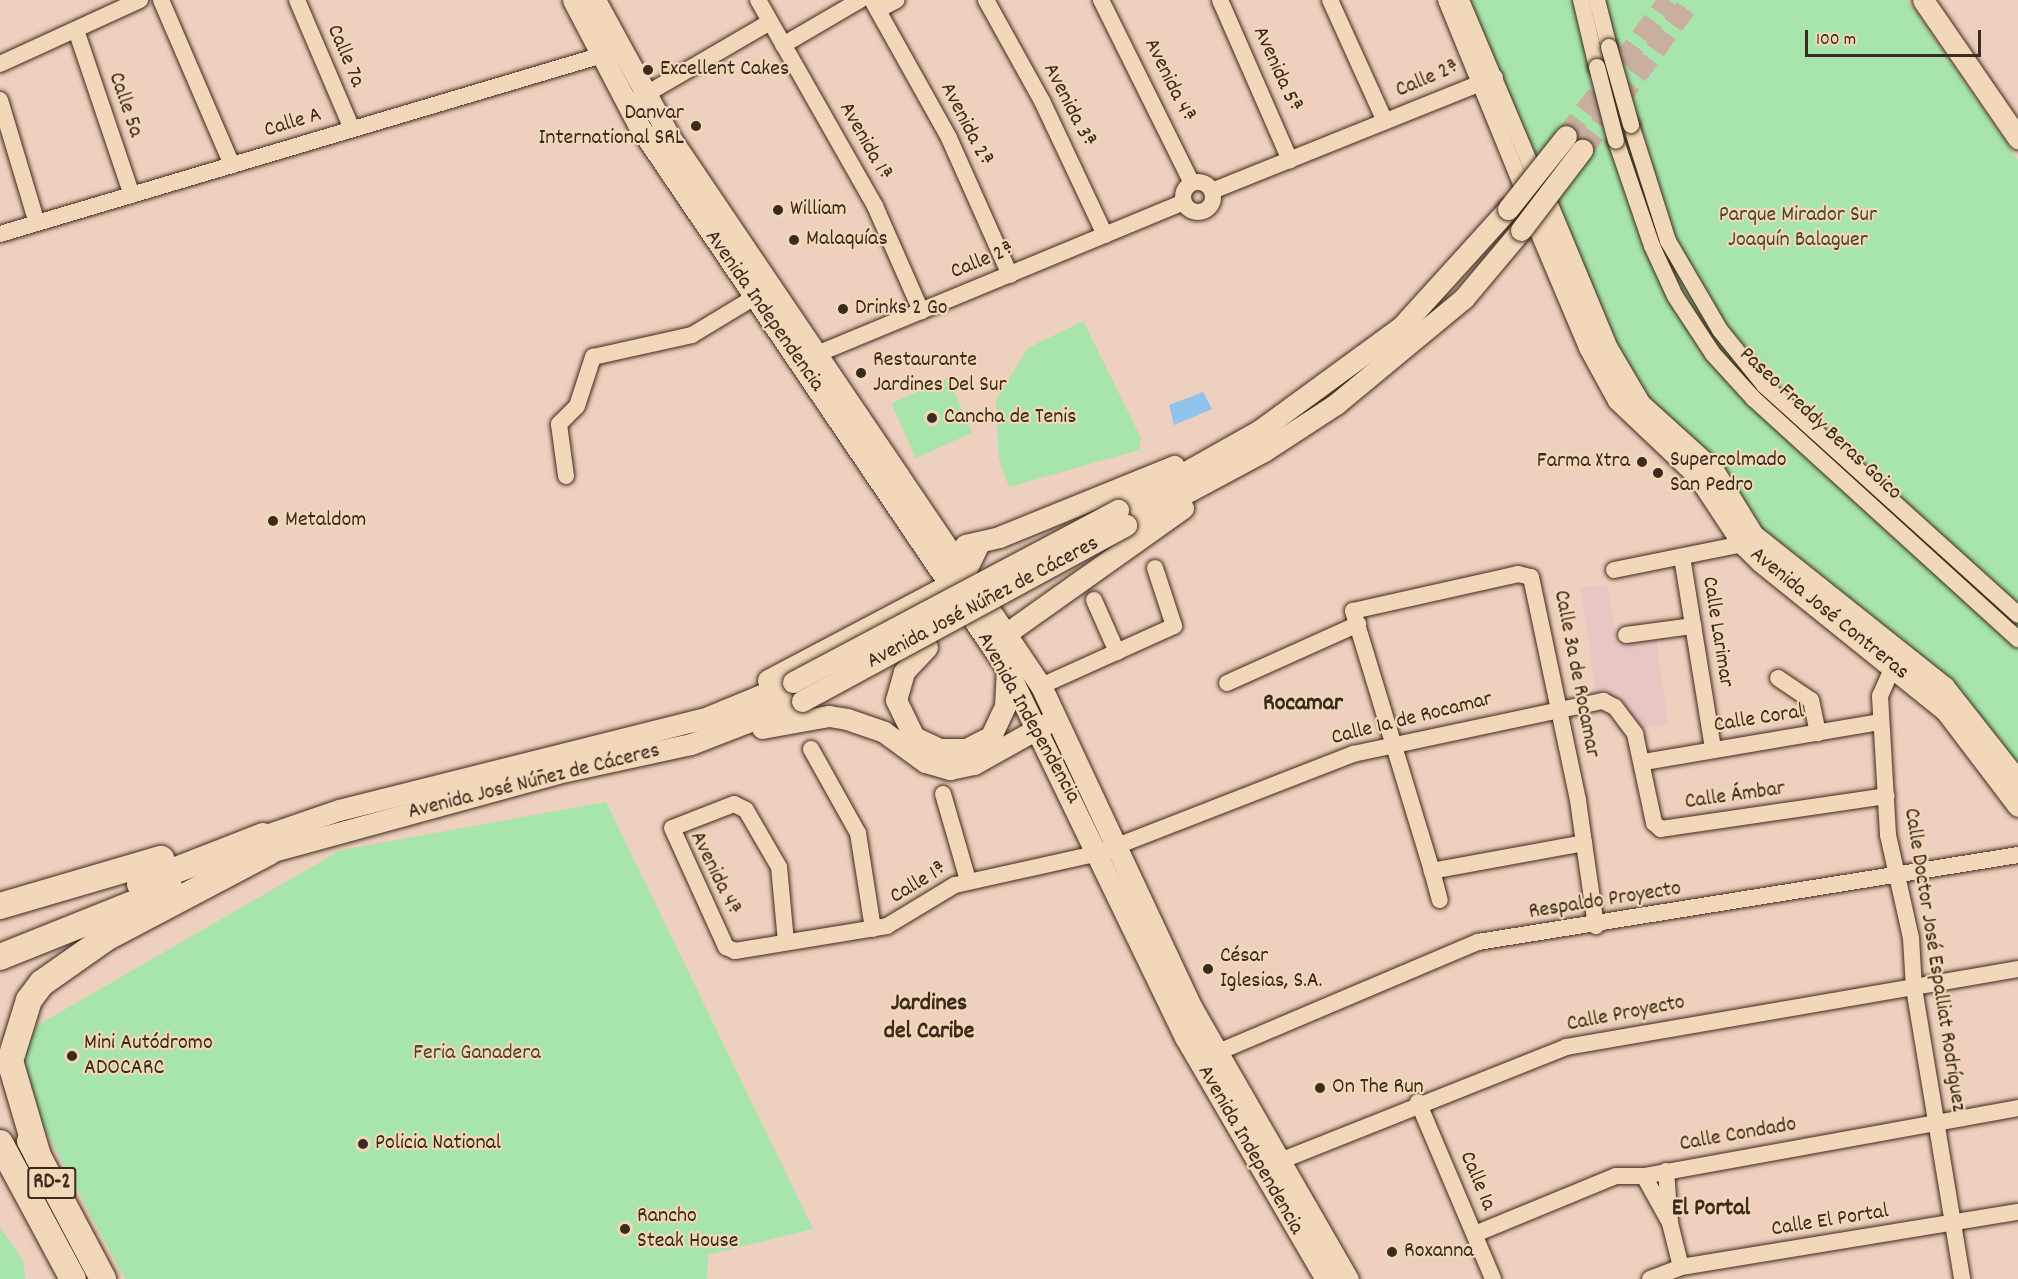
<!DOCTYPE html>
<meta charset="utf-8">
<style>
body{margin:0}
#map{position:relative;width:2018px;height:1279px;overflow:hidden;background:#edd0bd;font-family:Dekko,sans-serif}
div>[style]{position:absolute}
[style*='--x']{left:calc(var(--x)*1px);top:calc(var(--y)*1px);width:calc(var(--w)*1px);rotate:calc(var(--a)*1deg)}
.built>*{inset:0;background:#e8c6c3}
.green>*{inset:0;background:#a7e5ac;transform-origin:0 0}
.water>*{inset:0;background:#90c4ed}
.major-tunnel>*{height:21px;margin-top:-10.5px;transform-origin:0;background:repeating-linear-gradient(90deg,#c9af9d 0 21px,transparent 0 31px)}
.roads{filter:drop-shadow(0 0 2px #3b2a1e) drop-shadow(0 0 2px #3b2a1e)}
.minor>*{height:16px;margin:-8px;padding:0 8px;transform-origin:8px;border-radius:8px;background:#f1d8b8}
.minor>.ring{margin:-8px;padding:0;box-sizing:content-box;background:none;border:16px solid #f1d8b8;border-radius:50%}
.major>*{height:21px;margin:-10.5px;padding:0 10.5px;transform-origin:10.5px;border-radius:10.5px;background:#f1d8b8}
.highway>*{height:26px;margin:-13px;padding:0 13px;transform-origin:13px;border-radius:13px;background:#f1d8b8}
.bridges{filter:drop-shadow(0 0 2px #3b2a1e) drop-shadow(0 0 2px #3b2a1e)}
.minor-bridge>*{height:16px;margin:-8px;padding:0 8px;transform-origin:8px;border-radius:8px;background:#f1d8b8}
.major-bridge>*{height:21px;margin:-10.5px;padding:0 10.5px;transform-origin:10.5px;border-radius:10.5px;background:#f1d8b8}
.dots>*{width:16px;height:16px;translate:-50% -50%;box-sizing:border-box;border:3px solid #f1d8b8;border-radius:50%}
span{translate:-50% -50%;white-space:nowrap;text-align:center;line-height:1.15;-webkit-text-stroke:4.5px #f1d8b8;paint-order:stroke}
.shield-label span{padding:2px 4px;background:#f1d8b8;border:2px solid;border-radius:4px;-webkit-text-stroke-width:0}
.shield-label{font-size:21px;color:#3b2a1e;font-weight:700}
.street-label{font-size:22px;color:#3b2a1e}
.poi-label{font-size:22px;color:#3b2a1e}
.left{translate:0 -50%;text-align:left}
.right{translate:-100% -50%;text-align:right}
.park-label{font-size:22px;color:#4b4633}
.neighbourhood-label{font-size:24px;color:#3b2a1e;font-weight:700}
.scale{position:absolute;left:1805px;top:30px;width:176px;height:27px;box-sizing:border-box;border:3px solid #3b2a1e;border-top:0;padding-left:8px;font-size:18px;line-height:21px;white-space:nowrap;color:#3b2a1e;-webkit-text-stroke:4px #f1d8b8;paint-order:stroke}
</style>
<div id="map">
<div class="built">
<div style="clip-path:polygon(1608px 585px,1616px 640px,1656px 635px,1668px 725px,1643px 728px,1620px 702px,1596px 693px,1581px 588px)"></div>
</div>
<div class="green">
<div style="clip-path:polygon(1467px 0,1907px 0,2018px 160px,2018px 771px,1782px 552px,1635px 388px)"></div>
<div style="clip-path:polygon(1083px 321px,1141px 438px,1139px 450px,1009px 487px,999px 459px,996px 400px,1028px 348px)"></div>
<div style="left:948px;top:378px;width:60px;height:62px;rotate:66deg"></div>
<div style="clip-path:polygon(606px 802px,813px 1229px,708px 1255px,707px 1279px,125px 1279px,16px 1076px,26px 1032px,341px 850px)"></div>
<div style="clip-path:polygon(0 1228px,23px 1260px,25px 1279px,0 1279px)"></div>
</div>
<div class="water">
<div style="clip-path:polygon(1203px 392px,1212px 409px,1174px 425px,1169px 405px)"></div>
</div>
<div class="major-tunnel">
<div style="--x:1566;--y:136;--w:171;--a:-52.9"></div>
<div style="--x:1582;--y:150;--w:185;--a:-54"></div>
</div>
<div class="roads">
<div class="minor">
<div style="--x:161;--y:0;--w:180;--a:66.7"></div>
<div style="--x:297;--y:0;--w:140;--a:66.9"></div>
<div style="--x:758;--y:0;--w:237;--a:60.4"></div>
<div style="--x:875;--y:206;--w:115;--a:66.3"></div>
<div style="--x:872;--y:0;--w:158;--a:60.8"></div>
<div style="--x:949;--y:138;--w:150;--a:66"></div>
<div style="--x:986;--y:0;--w:115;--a:61"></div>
<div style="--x:1042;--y:101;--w:148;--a:64.8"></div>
<div style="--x:1101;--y:0;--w:204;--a:63.6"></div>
<div style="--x:1220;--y:0;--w:175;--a:66.4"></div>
<div style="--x:1330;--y:0;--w:133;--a:65.6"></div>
<div style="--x:1446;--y:0;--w:212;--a:67.8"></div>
<div style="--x:1461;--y:0;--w:201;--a:67.1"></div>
<div style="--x:1581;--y:0;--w:69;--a:76.6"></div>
<div style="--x:1597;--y:0;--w:49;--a:75.7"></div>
<div style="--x:878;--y:10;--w:21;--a:-28"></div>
<div style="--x:76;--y:30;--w:174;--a:71.3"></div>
<div style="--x:783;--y:45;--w:89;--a:-30.3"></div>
<div style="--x:0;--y:64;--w:154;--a:-24.6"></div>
<div style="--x:0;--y:100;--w:128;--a:73.3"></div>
<div style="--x:636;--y:100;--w:155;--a:-30.2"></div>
<div style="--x:1631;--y:125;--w:122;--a:72.3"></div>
<div style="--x:1668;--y:241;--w:103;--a:59.7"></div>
<div style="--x:1720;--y:330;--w:72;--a:51.2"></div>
<div style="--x:1765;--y:386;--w:341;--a:42.1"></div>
<div style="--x:1616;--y:141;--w:111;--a:71.1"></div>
<div style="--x:1652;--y:246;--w:55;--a:65.3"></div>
<div style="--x:1675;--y:296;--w:69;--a:56.8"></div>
<div style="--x:1713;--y:354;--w:61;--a:47.7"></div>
<div style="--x:1754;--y:399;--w:357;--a:42.3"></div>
<div class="ring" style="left:1183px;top:182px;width:14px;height:14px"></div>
<div style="--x:1212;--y:191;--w:305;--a:-21.9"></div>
<div style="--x:0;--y:234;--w:625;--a:-16.55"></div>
<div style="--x:805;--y:359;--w:410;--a:-22.5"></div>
<div style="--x:566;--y:476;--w:52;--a:-97.7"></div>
<div style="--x:559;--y:424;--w:25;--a:-45"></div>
<div style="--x:577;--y:406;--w:52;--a:-71.9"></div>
<div style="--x:593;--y:357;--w:101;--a:-12.5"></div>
<div style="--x:692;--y:335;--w:71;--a:-31.2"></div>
<div style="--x:1682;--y:557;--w:194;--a:80.8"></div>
<div style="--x:1614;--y:570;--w:132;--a:-11.4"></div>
<div style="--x:1094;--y:600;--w:57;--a:66.1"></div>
<div style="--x:1626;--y:635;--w:68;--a:-7.7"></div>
<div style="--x:1897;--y:658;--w:42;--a:114.1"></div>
<div style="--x:1880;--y:696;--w:139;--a:86.7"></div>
<div style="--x:1888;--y:835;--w:106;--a:77.4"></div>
<div style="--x:1911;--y:938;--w:50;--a:86.6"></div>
<div style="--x:1914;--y:988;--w:295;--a:80.6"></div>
<div style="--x:1778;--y:678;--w:40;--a:34"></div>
<div style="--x:1811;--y:700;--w:34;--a:78"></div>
<div style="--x:1227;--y:683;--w:144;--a:-24.2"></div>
<div style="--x:1041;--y:686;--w:146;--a:-24.3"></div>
<div style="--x:1174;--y:626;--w:61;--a:-108.1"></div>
<div style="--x:811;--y:749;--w:96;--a:60.8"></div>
<div style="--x:858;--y:833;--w:97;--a:81.1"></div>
<div style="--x:1644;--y:762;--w:240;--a:-9.6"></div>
<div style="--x:943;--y:794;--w:90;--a:73.8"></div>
<div style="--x:1584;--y:843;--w:155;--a:169.6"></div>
<div style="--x:1432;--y:871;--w:272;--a:-106.9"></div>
<div style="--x:1353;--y:611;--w:169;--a:-12.6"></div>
<div style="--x:1518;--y:574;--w:13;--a:13"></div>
<div style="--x:1531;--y:577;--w:228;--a:78.1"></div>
<div style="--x:1578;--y:800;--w:43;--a:82.1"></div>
<div style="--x:1584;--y:843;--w:84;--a:81.8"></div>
<div style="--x:1432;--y:871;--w:30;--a:75"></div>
<div style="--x:786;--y:942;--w:75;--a:-95.3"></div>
<div style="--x:779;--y:867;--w:66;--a:-120.1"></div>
<div style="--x:746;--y:810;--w:13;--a:-153"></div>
<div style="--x:734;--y:804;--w:66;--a:158.8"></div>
<div style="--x:672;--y:828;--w:131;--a:65.6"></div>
<div style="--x:726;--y:947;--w:10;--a:24"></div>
<div style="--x:735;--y:951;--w:154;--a:-9.3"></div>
<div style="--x:887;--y:926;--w:79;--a:-31.1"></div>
<div style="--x:955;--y:885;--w:148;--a:-12.5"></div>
<div style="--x:1099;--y:853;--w:273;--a:-21.3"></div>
<div style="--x:1353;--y:754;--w:256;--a:-12"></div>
<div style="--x:1603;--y:701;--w:13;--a:27"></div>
<div style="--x:1615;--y:707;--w:34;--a:53"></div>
<div style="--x:1635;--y:734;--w:91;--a:77.9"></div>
<div style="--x:1654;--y:823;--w:9;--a:41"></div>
<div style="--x:1661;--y:829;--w:228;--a:-8.3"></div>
<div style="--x:1216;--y:1053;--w:285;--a:-23"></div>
<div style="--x:1478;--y:942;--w:547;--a:-9.15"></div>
<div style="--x:1418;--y:1102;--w:192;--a:67"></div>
<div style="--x:1270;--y:1165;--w:319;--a:-21.7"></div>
<div style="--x:1566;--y:1047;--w:459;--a:-9.8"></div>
<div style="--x:1666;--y:1171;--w:52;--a:85.6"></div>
<div style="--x:1644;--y:1176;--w:54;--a:61"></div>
<div style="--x:1670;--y:1223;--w:45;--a:76"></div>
<div style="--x:1475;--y:1234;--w:152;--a:-22.4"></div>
<div style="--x:1616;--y:1176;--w:28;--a:0"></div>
<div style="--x:1644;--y:1176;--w:380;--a:-10.3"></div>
<div style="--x:1650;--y:1279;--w:33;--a:-21"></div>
<div style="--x:1681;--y:1267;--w:341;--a:-9.3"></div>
</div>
<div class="major">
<div style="--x:573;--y:0;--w:142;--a:62.4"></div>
<div style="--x:639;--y:126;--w:656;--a:55.87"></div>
<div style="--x:1007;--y:669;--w:409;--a:64.2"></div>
<div style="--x:1185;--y:1037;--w:280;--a:59.8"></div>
<div style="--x:595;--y:0;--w:155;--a:61.4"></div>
<div style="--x:669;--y:136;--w:664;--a:55.93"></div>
<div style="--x:1041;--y:686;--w:356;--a:64.9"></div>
<div style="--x:1192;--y:1008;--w:313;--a:60.1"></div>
<div style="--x:1923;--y:0;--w:168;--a:55.5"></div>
<div style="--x:1539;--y:185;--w:177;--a:67.4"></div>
<div style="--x:1607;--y:348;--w:65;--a:59.5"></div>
<div style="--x:1640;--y:404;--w:98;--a:42.1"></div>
<div style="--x:1713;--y:470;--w:76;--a:58.4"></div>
<div style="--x:1753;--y:535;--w:244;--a:38.5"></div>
<div style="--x:1944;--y:687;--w:120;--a:51.8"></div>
<div style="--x:1527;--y:200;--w:160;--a:67.1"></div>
<div style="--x:1589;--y:347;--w:60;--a:61.3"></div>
<div style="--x:1618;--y:400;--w:110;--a:43.5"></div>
<div style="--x:1698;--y:476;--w:82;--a:56.5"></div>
<div style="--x:1743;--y:544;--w:25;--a:45"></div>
<div style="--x:1761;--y:562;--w:238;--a:38.8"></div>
<div style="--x:1946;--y:711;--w:119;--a:52.8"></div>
<div style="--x:1118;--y:510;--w:163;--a:-29.4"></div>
<div style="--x:1260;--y:430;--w:176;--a:-36.2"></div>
<div style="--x:1402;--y:326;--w:158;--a:-47.8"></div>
<div style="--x:1126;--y:525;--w:157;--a:-28.2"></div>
<div style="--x:1264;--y:451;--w:86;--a:-33.1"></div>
<div style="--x:1336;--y:404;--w:166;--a:-39.6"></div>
<div style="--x:1464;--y:298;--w:89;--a:-50"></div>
<div style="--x:965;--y:545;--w:35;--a:-13"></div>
<div style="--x:999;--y:537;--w:189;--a:-22.1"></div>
<div style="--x:1007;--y:633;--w:216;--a:-35.4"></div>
<div style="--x:927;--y:647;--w:34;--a:133"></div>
<div style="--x:904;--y:672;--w:29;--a:106"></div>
<div style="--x:896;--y:700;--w:41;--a:64.1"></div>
<div style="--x:914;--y:737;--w:29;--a:25"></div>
<div style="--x:940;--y:749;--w:26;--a:0"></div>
<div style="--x:966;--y:749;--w:28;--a:-27"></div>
<div style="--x:991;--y:736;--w:33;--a:-65"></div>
<div style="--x:1005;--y:706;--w:36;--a:-87"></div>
<div style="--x:768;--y:680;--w:206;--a:-27.8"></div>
<div style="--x:950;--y:584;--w:17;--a:-36"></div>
<div style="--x:964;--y:574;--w:32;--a:-64"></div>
<div style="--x:762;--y:728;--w:68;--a:-10.2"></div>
<div style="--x:829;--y:716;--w:18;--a:9"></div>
<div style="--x:847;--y:719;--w:39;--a:19"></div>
<div style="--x:884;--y:732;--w:51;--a:36.2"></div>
<div style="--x:925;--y:762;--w:26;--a:16"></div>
<div style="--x:950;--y:769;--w:25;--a:-12"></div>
<div style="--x:974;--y:764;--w:86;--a:-29.2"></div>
<div style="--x:263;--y:836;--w:80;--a:-18.9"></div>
<div style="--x:339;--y:810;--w:381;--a:-14.1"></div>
<div style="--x:708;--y:717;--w:92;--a:-22.4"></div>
<div style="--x:269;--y:852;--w:299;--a:-15.3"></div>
<div style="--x:557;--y:773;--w:137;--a:-12.2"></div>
<div style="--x:691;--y:744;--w:119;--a:-21.2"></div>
</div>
<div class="highway">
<div style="--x:140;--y:884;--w:132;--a:-21.3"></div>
<div style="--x:0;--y:906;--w:168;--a:-16.3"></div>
<div style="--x:0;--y:957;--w:183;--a:-21.8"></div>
<div style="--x:30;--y:1141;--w:156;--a:62.1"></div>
<div style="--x:0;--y:1143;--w:154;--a:61.8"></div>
<div style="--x:38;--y:1156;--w:99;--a:-106.4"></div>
<div style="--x:10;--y:1061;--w:64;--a:-72.7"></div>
<div style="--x:29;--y:1000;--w:21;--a:-53"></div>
<div style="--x:42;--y:983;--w:78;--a:-35.1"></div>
<div style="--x:106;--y:938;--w:184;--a:-27.8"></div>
</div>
</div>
<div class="bridges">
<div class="minor-bridge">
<div style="--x:1609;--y:47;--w:81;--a:74.2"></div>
<div style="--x:1597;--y:67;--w:76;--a:75.6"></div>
</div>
<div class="major-bridge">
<div style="--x:1508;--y:209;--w:93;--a:-51.5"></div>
<div style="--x:1521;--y:230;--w:101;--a:-52.7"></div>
<div style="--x:793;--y:682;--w:368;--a:-27.9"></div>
<div style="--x:802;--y:701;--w:369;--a:-28.5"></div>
</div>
</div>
<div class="dots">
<div style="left:648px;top:70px;background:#3b2a1e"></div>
<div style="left:696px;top:126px;background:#3b2a1e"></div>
<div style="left:778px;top:210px;background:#3b2a1e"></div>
<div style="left:794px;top:240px;background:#3b2a1e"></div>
<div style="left:843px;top:309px;background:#3b2a1e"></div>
<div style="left:861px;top:373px;background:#3b2a1e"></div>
<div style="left:932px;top:418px;background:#3b2a1e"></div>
<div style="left:1642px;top:462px;background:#3b2a1e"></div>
<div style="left:1658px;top:473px;background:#3b2a1e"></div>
<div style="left:273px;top:521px;background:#3b2a1e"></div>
<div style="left:1208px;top:969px;background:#3b2a1e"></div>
<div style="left:72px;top:1056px;background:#3b2a1e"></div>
<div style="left:1320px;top:1088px;background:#3b2a1e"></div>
<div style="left:363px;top:1144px;background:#3b2a1e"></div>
<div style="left:625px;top:1229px;background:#3b2a1e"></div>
<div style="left:1392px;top:1252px;background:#3b2a1e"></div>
</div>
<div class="shield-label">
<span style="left:52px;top:1183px">RD-2</span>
</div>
<div class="street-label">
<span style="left:345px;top:56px;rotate:67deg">Calle 7a</span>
<span style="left:1277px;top:70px;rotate:66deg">Avenida 5ª</span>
<span style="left:1428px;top:79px;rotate:-23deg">Calle 2ª</span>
<span style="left:1169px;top:81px;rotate:64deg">Avenida 4ª</span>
<span style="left:125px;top:105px;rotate:71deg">Calle 5a</span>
<span style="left:1069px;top:106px;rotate:63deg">Avenida 3ª</span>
<span style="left:293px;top:123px;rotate:-17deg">Calle A</span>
<span style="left:966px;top:125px;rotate:63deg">Avenida 2ª</span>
<span style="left:865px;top:142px;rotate:61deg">Avenida 1ª</span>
<span style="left:983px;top:261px;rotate:-22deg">Calle 2ª</span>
<span style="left:764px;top:311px;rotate:55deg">Avenida Independencia</span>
<span style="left:1820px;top:424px;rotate:43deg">Paseo Freddy Beras Goico</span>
<span style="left:983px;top:603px;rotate:-28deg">Avenida José Núñez de Cáceres</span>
<span style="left:1829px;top:614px;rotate:39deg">Avenida José Contreras</span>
<span style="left:1717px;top:632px;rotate:81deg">Calle Larimar</span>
<span style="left:1576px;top:674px;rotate:79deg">Calle 3a de Rocamar</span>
<span style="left:1028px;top:718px;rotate:61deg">Avenida Independencia</span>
<span style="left:1412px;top:719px;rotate:-14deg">Calle 1a de Rocamar</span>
<span style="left:1759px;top:719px;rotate:-9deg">Calle Coral</span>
<span style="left:534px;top:782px;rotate:-14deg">Avenida José Núñez de Cáceres</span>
<span style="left:1735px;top:796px;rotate:-8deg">Calle Ámbar</span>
<span style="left:715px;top:874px;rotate:64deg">Avenida 4ª</span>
<span style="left:919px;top:883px;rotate:-31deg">Calle 1ª</span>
<span style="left:1605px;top:901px;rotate:-9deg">Respaldo Proyecto</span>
<span style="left:1934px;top:960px;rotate:81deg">Calle Doctor José Espalliat Rodríguez</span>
<span style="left:1626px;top:1014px;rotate:-11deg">Calle Proyecto</span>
<span style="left:1738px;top:1135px;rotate:-10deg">Calle Condado</span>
<span style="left:1250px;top:1150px;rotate:60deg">Avenida Independencia</span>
<span style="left:1477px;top:1181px;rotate:67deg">Calle 1a</span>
<span style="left:1830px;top:1221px;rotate:-9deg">Calle El Portal</span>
</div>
<div class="poi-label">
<span class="left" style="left:660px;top:70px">Excellent Cakes</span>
<span class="right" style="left:684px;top:126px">Danvar<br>International SRL</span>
<span class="left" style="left:790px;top:210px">William</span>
<span class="left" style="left:806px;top:240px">Malaquías</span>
<span class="left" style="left:855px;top:309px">Drinks 2 Go</span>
<span class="left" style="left:873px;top:373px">Restaurante<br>Jardines Del Sur</span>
<span class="left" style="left:944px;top:418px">Cancha de Tenis</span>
<span class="left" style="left:1670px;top:473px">Supercolmado<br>San Pedro</span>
<span class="right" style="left:1630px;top:462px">Farma Xtra</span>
<span class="left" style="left:285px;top:521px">Metaldom</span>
<span class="left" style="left:1220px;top:969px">César<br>Iglesias, S.A.</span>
<span class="left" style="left:84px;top:1056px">Mini Autódromo<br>ADOCARC</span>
<span class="left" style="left:1332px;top:1088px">On The Run</span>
<span class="left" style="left:375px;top:1144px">Policia National</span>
<span class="left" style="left:637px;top:1229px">Rancho<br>Steak House</span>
<span class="left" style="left:1404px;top:1252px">Roxanna</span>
</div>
<div class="park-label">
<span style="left:1798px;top:228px">Parque Mirador Sur<br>Joaquín Balaguer</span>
<span style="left:477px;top:1054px">Feria Ganadera</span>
</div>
<div class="neighbourhood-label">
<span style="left:1303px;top:705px">Rocamar</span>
<span style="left:929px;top:1019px">Jardines<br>del Caribe</span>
<span style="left:1711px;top:1210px">El Portal</span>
</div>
<div class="scale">100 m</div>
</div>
